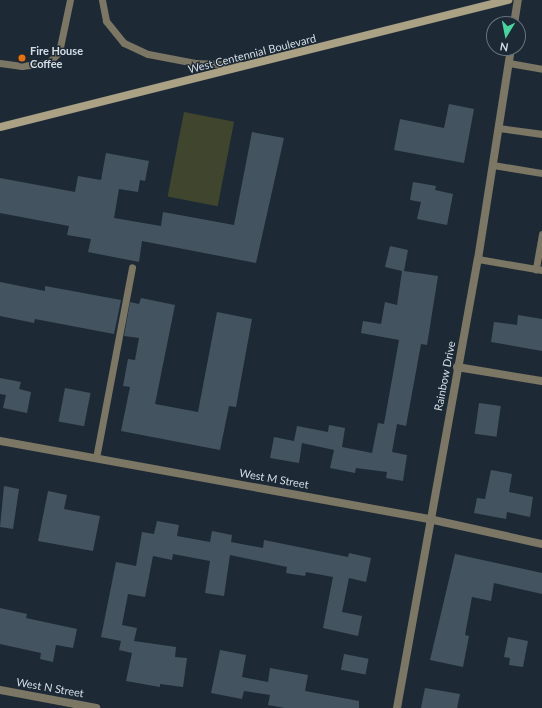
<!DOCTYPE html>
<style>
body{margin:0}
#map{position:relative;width:542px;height:708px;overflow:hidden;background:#1d2a36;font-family:Lato,sans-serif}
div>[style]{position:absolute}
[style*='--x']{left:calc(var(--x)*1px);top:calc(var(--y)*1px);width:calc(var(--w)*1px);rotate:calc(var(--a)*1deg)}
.green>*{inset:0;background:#40462d;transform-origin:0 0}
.building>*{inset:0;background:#445360;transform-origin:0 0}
.service>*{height:7px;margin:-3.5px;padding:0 3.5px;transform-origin:3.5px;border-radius:3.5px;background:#7c7664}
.minor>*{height:8px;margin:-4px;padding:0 4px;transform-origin:4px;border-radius:4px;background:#7c7664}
.secondary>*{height:8px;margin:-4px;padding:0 4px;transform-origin:4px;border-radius:4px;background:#aba285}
.dots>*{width:11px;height:11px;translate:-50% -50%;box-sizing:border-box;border:2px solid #1d2a36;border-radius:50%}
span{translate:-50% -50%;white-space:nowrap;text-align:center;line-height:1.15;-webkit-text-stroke:3px #1d2a36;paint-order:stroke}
.poi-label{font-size:11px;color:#d5dee6;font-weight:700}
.left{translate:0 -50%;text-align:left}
.street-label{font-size:11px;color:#d5dee6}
.north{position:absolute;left:486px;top:16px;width:40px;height:40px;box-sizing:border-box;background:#1d2a36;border:1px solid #67727c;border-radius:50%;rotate:190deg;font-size:11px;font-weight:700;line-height:16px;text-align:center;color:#d5dee6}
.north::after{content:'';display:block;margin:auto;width:14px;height:18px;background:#47d49e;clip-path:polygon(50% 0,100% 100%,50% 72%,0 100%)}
</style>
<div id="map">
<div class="green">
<div style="left:184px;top:112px;width:51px;height:86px;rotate:11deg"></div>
</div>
<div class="building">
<div style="clip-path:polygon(449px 104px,474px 109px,464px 163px,394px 150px,400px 119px,444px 128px)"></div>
<div style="clip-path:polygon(252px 132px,284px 138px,256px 263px,142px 241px,139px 262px,88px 252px,91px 239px,67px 235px,69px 226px,0 213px,0 178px,75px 192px,78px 176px,101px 180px,106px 153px,149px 161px,145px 181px,140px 180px,138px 192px,119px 189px,114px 218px,161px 226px,163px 212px,234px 225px)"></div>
<div style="clip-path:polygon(413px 182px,436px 186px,435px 190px,453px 194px,447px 225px,417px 219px,421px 202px,410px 200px)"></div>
<div style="clip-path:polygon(390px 246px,408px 250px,404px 271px,438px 276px,427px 345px,421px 344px,406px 426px,397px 424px,392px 452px,407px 455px,403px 481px,386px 478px,387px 472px,356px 468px,355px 473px,330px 468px,334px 450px,302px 443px,299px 463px,270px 458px,274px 437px,294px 441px,297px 426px,328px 432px,329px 425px,345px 428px,342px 447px,372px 453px,378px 423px,384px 424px,399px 340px,361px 333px,363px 321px,381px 324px,385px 302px,397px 305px,402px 271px,385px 267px)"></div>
<div style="clip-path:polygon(0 282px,45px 291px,45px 286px,121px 300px,114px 334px,35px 319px,34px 323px,0 316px)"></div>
<div style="clip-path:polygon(141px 298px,175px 305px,155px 404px,198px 412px,217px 312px,252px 319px,236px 407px,229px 406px,220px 450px,121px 431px,130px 387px,123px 386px,128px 359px,135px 360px,139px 338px,124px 336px,130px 302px,139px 304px)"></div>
<div style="clip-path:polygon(518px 315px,542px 319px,542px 351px,491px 342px,494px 322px,517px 325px)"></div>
<div style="clip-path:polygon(0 378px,21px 382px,19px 389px,31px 392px,27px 413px,3px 408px,6px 395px,0 394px)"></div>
<div style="left:65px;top:388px;width:26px;height:34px;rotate:11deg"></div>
<div style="left:479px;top:403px;width:22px;height:31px;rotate:8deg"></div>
<div style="clip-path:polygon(491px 470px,512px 474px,509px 492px,533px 497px,530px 517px,507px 512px,506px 519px,474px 513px,477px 498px,485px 499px)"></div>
<div style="clip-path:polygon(4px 486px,19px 489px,13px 529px,0 527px)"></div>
<div style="clip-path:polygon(48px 491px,67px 495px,64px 509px,100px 516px,93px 551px,38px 541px)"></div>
<div style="clip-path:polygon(157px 521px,179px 525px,177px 536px,210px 542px,212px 531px,232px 535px,231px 542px,263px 548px,264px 540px,348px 557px,349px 553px,371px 558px,366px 582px,349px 578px,342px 612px,362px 616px,358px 636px,323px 628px,333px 577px,306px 572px,305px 576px,286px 573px,287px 567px,230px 555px,224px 596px,205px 593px,210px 561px,173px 554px,172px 560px,153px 556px,145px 597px,128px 594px,122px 625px,137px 628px,134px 641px,176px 647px,175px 657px,187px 658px,183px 687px,160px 684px,160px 687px,126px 681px,132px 653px,119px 650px,121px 641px,101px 637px,116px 562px,136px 566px,142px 532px,154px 534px)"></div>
<div style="clip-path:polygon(455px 554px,542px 573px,542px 594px,494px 583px,491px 601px,472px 597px,465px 635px,469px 636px,463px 667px,430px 660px)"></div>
<div style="clip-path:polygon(0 608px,27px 614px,26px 618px,77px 629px,73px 648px,56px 645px,53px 662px,40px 659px,41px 653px,0 644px)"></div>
<div style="clip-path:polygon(508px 637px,528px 641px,523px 667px,509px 665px,510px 658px,504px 657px)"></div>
<div style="clip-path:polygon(220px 650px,246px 655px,242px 677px,268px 682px,270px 668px,308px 675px,305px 691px,359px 701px,359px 708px,285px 708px,268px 705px,270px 695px,244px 691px,242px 699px,211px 693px)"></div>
<div style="left:344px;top:654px;width:25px;height:16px;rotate:11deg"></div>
<div style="clip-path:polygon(425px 688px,460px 694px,457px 708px,421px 708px)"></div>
</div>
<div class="service">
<div style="--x:102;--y:0;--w:21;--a:79"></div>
<div style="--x:106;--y:21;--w:28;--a:51"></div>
<div style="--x:124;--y:43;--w:26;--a:25"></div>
<div style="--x:148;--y:54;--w:48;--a:10.8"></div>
<div style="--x:195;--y:63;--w:48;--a:2.4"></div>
<div style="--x:0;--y:63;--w:22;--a:8"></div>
<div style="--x:22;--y:66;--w:26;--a:-7"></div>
<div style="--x:48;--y:63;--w:16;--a:-45"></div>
<div style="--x:59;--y:52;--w:53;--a:-78.1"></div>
<div style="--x:509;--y:63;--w:34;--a:10"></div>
<div style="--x:499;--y:128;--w:43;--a:7.9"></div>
<div style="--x:493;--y:165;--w:50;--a:9.3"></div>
<div style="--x:542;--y:234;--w:36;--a:100"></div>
<div style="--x:536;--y:269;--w:6;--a:9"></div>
<div style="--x:478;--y:259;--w:59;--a:9.8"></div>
<div style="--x:96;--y:458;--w:194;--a:-79.3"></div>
</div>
<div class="minor">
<div style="--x:514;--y:24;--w:24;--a:-81"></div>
<div style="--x:457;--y:367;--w:86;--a:9.4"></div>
<div style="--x:0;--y:441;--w:436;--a:10.3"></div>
<div style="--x:429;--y:519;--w:116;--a:12.5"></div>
<div style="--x:0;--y:690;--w:98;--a:10.6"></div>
<div style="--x:397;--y:708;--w:456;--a:-79.8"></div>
<div style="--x:478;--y:259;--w:214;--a:-81.1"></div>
</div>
<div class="secondary">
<div style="--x:0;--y:127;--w:524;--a:-14.04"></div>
</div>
<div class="dots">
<div style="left:22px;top:58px;background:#e8710a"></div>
</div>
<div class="poi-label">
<span class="left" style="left:30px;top:58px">Fire House<br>Coffee</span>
</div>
<div class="street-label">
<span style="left:252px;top:54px;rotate:-14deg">West Centennial Boulevard</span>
<span style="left:445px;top:376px;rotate:-79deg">Rainbow Drive</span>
<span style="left:274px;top:479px;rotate:10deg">West M Street</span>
<span style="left:50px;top:688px;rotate:10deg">West N Street</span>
</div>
<div class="north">N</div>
</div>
